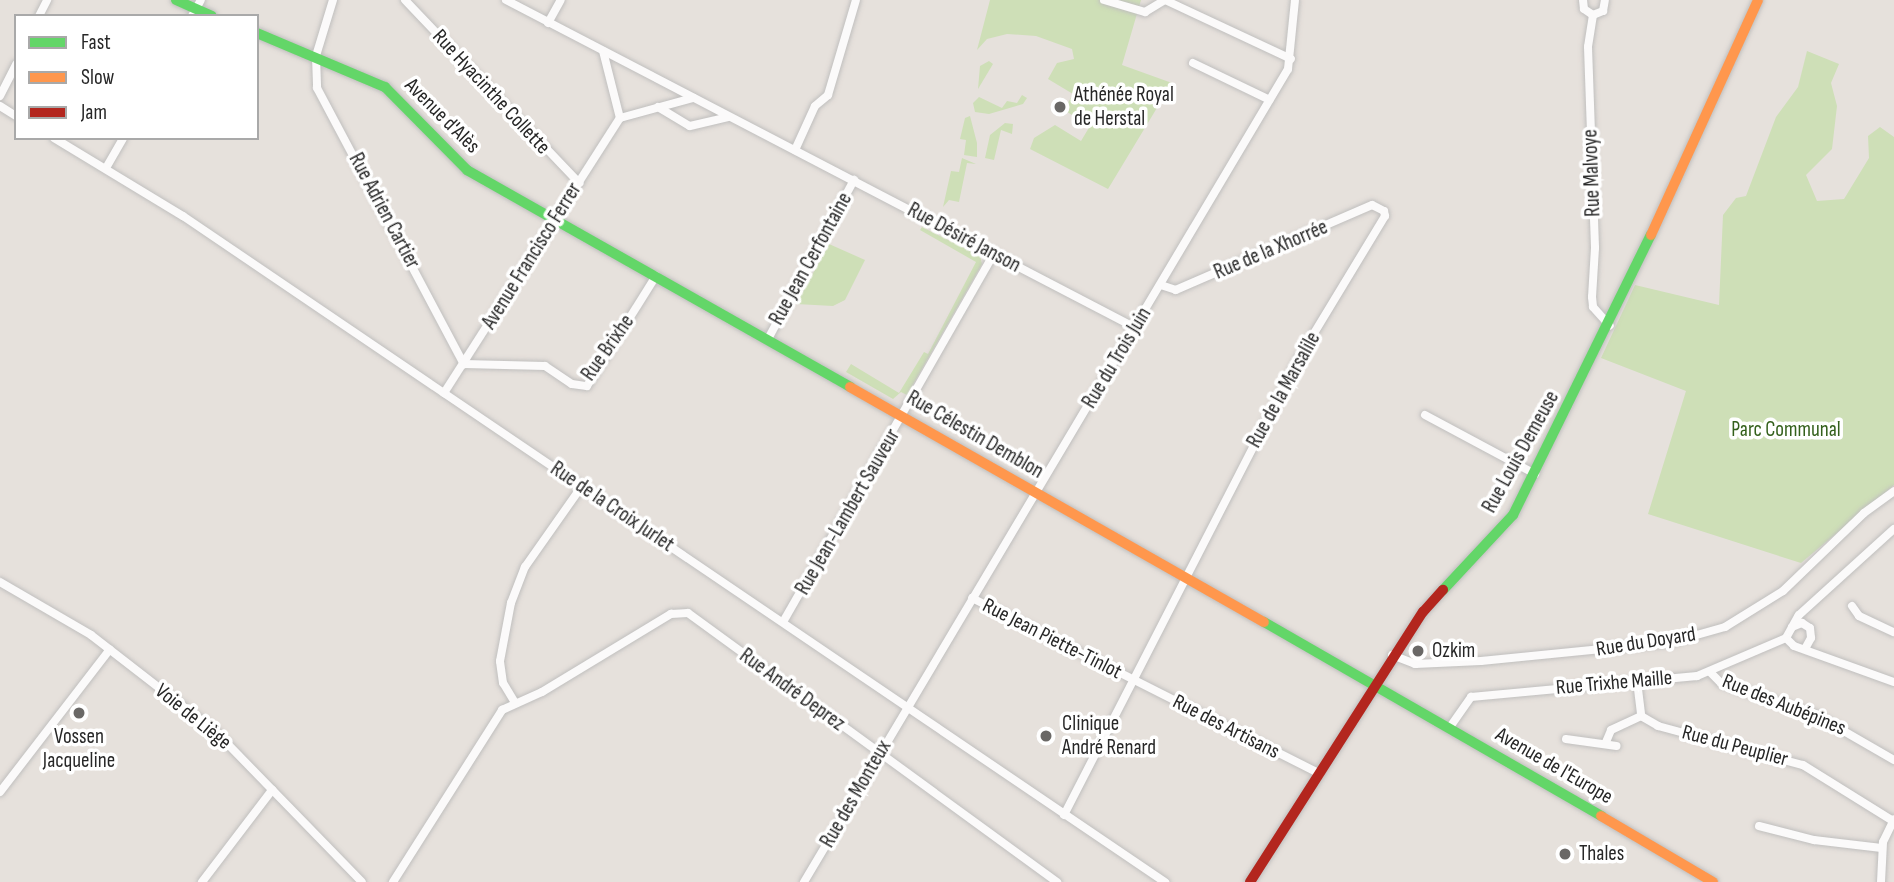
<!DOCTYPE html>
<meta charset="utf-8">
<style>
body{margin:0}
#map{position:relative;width:1894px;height:882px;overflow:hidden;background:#e6e1dc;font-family:"Sofia Sans Condensed",sans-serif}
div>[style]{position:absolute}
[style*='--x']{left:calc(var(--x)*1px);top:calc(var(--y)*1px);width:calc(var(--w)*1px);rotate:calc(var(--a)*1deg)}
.green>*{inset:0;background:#cedfb7}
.roads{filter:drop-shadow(0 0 2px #c0bfbe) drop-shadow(0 0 2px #c0bfbe)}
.street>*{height:8px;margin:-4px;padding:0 4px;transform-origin:4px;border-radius:4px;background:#fbfafa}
.fast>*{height:10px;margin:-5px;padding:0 5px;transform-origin:5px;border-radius:5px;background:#63d668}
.slow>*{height:10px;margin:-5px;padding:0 5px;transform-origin:5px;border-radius:5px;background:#ff974d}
.jam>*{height:10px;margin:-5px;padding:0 5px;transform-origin:5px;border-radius:5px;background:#b3261e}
.dots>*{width:19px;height:19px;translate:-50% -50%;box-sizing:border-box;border:4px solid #fff;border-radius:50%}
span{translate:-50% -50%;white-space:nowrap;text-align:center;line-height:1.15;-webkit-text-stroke:7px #fff;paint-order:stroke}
.street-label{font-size:21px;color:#272727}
.poi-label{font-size:21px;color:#272727}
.left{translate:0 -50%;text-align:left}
.park-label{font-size:21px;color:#34601c}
.legend{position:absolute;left:14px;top:14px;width:245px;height:126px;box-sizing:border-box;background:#fff;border:2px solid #a9a9a9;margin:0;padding:9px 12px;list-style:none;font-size:21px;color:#272727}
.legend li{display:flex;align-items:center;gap:14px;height:35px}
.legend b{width:35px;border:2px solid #a9a9a9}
</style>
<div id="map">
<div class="green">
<div style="clip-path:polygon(990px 0,1141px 0,1122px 65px,1172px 83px,1108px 189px,1030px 149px,1034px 138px,1055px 125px,1081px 141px,1090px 126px,1064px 110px,1073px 94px,1048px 79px,1057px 63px,1074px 59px,1072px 49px,1036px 36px,1007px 34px,987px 39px,977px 50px)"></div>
<div style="clip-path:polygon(1807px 51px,1839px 64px,1831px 83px,1837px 106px,1832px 149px,1806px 175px,1817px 201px,1844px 199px,1869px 158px,1868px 136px,1880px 127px,1894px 137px,1894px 485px,1801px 563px,1648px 514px,1686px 391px,1601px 358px,1635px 285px,1719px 305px,1723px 215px,1736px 198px,1746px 196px,1776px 117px,1798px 87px)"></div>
<div style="clip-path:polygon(989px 61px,993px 64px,978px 89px,980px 66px)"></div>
<div style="clip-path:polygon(1022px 95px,1027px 98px,1023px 104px,989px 114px,975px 112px,973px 103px,979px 97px,1002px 108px,1007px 101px,1017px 103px)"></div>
<div style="clip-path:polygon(970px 116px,977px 143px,977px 157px,964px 155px,966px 140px,960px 139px,965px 118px)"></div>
<div style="clip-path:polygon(1005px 123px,1013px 124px,1012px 134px,1001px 130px,994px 160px,985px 158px,990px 135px)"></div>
<div style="clip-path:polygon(962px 158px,976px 164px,967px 163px,959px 202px,949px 200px,943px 207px,951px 171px,959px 172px)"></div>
<div style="clip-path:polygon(922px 227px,980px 256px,982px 264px,907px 395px,901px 392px,893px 399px,846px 372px,851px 364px,899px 393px,924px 352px,928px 354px,976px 262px,920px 230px)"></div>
<div style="clip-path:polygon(829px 244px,865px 260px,845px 300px,833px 306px,796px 304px)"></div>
</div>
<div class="roads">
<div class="street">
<div style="--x:333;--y:0;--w:59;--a:106.9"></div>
<div style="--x:316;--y:56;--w:32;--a:88"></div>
<div style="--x:317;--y:88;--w:313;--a:62"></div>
<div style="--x:464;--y:364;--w:81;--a:1.4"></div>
<div style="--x:545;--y:366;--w:32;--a:34"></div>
<div style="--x:572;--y:384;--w:15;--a:8"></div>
<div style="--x:587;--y:386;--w:130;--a:-57.9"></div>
<div style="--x:405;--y:0;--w:253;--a:46.4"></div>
<div style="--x:506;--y:0;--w:708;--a:27.51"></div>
<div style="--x:1104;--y:0;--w:43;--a:16.3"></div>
<div style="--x:1145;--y:12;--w:23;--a:-31"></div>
<div style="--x:1165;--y:0;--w:139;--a:25.1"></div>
<div style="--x:1583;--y:0;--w:9;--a:84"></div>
<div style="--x:1584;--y:9;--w:11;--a:34"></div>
<div style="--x:1593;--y:15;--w:11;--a:-22"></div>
<div style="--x:1603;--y:11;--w:11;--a:-80"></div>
<div style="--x:1593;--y:15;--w:32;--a:99"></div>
<div style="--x:1588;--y:47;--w:201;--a:88"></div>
<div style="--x:1595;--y:248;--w:49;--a:93.5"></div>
<div style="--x:1592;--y:297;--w:10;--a:84"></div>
<div style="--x:1593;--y:307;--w:25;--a:48"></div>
<div style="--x:39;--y:16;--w:18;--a:-63"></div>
<div style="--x:192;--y:16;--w:18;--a:-61"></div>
<div style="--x:548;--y:23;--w:26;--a:-61"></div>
<div style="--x:603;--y:51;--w:69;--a:75.8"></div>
<div style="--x:1193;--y:63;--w:85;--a:25.7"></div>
<div style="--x:0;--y:96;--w:36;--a:-63"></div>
<div style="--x:0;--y:106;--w:19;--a:32"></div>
<div style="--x:658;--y:107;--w:37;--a:31"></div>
<div style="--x:690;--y:126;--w:39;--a:-13"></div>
<div style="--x:620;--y:118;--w:76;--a:-15.3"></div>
<div style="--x:54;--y:138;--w:151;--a:31.2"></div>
<div style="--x:183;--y:216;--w:1187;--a:34.15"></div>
<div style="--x:795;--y:150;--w:48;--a:-65.6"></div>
<div style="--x:815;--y:106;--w:17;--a:-40"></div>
<div style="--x:828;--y:95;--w:99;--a:-73.6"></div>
<div style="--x:106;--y:168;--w:34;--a:-60"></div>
<div style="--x:768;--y:339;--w:181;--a:-61.6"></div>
<div style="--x:444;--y:393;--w:326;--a:-57.4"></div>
<div style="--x:1425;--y:415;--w:125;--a:28.2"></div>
<div style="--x:0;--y:582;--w:105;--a:30.2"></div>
<div style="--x:91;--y:635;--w:158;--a:37.8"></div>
<div style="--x:216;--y:732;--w:209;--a:45.8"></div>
<div style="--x:972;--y:598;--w:390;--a:26.8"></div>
<div style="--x:1852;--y:606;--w:12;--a:55"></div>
<div style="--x:1859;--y:616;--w:38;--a:25"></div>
<div style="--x:783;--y:622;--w:424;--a:-60.2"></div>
<div style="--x:1792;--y:627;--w:11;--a:-22"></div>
<div style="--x:1802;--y:623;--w:9;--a:32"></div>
<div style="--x:1810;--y:628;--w:10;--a:84"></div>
<div style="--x:1811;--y:638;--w:10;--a:119"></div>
<div style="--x:1786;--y:638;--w:26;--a:-61"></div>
<div style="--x:1799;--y:615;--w:128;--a:-42.2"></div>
<div style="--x:1786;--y:638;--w:11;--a:45"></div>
<div style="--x:1794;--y:646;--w:106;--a:19.8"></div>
<div style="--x:1392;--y:655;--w:25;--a:21"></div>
<div style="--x:1415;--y:664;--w:66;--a:-2.6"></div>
<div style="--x:1481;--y:661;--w:192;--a:-5.7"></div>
<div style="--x:1672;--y:642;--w:55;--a:-15.8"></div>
<div style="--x:1725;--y:627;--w:68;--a:-31.8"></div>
<div style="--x:1783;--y:591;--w:112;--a:-43.9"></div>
<div style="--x:1864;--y:513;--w:37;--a:-36"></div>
<div style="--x:1710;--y:672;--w:16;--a:45"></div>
<div style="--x:1721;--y:683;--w:100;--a:18.6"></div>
<div style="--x:1816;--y:715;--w:90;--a:30"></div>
<div style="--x:1637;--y:681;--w:35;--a:83"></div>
<div style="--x:514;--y:701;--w:21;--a:-121"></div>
<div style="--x:503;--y:683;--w:22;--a:-98"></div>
<div style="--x:500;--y:661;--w:59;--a:-79.3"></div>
<div style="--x:511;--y:603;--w:39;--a:-69"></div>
<div style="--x:525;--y:567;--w:99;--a:-54.9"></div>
<div style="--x:1641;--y:716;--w:20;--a:30"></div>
<div style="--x:1658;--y:726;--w:150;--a:15.1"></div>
<div style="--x:1803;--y:765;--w:106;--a:31.9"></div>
<div style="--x:1450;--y:727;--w:37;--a:-55"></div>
<div style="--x:1471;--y:697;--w:227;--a:-5.3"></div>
<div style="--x:1697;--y:676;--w:97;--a:-23.1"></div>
<div style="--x:1566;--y:739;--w:51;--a:7.8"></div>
<div style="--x:1606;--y:742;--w:13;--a:-67"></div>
<div style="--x:1611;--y:730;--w:33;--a:-25"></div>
<div style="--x:0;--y:792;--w:180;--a:-52.4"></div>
<div style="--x:1064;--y:815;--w:514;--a:-62.79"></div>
<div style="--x:1299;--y:358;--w:166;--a:-58.8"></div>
<div style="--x:1385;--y:216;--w:5;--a:-101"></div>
<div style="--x:1384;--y:211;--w:13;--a:-153"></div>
<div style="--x:1372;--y:205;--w:214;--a:156.6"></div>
<div style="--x:1176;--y:290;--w:16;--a:-162"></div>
<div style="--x:1759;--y:826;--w:57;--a:14.3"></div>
<div style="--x:1814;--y:840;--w:68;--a:6.7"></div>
<div style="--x:202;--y:882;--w:116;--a:-52.7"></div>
<div style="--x:393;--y:882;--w:204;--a:-57.6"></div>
<div style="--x:502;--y:710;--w:44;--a:-24.2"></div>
<div style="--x:542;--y:692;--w:151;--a:-31.2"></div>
<div style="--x:671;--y:614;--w:17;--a:-3"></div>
<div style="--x:688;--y:613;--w:457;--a:36.1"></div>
<div style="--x:804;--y:882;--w:946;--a:-59.23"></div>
<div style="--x:1288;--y:69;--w:69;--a:-84.2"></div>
<div style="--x:1881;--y:882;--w:40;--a:-87.1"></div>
<div style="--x:1883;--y:842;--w:25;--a:-64"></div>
</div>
<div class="fast">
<div style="--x:176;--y:0;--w:39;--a:24"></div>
<div style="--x:257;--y:33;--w:139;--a:22.9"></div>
<div style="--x:385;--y:87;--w:117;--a:45.3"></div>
<div style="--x:467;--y:170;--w:440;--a:29.5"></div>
<div style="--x:1443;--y:590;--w:103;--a:-47"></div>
<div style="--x:1513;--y:515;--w:312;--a:-63.8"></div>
<div style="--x:1264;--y:622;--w:389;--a:29.9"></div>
</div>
<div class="slow">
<div style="--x:1651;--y:235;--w:258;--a:-65.5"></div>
<div style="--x:850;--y:387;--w:476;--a:29.6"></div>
<div style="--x:1601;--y:816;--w:130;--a:30.5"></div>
</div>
<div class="jam">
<div style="--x:1250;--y:882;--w:321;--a:-57.4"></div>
<div style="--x:1423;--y:612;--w:30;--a:-48"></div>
</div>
</div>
<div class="dots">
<div style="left:1060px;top:107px;background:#6a6866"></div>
<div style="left:1418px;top:651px;background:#6a6866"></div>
<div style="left:79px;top:713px;background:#6a6866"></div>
<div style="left:1046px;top:736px;background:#6a6866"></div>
<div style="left:1565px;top:854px;background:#6a6866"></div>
</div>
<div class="street-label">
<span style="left:491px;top:92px;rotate:47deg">Rue Hyacinthe Collette</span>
<span style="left:442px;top:116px;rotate:45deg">Avenue d'Alès</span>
<span style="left:1592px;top:173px;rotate:-92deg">Rue Malvoye</span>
<span style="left:384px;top:211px;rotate:62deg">Rue Adrien Cartier</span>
<span style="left:964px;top:238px;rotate:28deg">Rue Désiré Janson</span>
<span style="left:1271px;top:250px;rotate:-23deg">Rue de la Xhorrée</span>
<span style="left:532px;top:256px;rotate:-58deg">Avenue Francisco Ferrer</span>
<span style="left:811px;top:259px;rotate:-61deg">Rue Jean Cerfontaine</span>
<span style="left:608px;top:348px;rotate:-55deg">Rue Brixhe</span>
<span style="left:1117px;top:358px;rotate:-59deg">Rue du Trois Juin</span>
<span style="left:1284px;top:390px;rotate:-61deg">Rue de la Marsalile</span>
<span style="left:975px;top:435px;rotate:30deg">Rue Célestin Demblon</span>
<span style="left:1521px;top:452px;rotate:-61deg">Rue Louis Demeuse</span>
<span style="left:612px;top:507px;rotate:34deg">Rue de la Croix Jurlet</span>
<span style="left:848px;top:512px;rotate:-60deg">Rue Jean-Lambert Sauveur</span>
<span style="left:1052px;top:639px;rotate:27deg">Rue Jean Piette-Tinlot</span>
<span style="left:1646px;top:642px;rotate:-9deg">Rue du Doyard</span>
<span style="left:1614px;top:683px;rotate:-5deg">Rue Trixhe Maille</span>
<span style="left:792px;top:690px;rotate:36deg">Rue André Deprez</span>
<span style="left:1784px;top:705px;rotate:22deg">Rue des Aubépines</span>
<span style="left:193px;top:717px;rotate:39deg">Voie de Liège</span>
<span style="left:1226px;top:727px;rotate:27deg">Rue des Artisans</span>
<span style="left:1735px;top:746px;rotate:15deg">Rue du Peuplier</span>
<span style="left:1554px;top:766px;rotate:30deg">Avenue de l'Europe</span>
<span style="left:856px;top:794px;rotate:-60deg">Rue des Monteux</span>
</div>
<div class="poi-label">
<span class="left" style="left:1074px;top:107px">Athénée Royal<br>de Herstal</span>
<span class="left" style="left:1432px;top:651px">Ozkim</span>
<span class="left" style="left:1062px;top:736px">Clinique<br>André Renard</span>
<span style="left:79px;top:749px">Vossen<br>Jacqueline</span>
<span class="left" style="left:1579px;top:854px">Thales</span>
</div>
<div class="park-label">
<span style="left:1786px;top:430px">Parc Communal</span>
</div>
<ul class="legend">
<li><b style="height:9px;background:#63d668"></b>Fast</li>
<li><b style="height:9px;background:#ff974d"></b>Slow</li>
<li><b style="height:9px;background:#b3261e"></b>Jam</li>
</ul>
</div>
